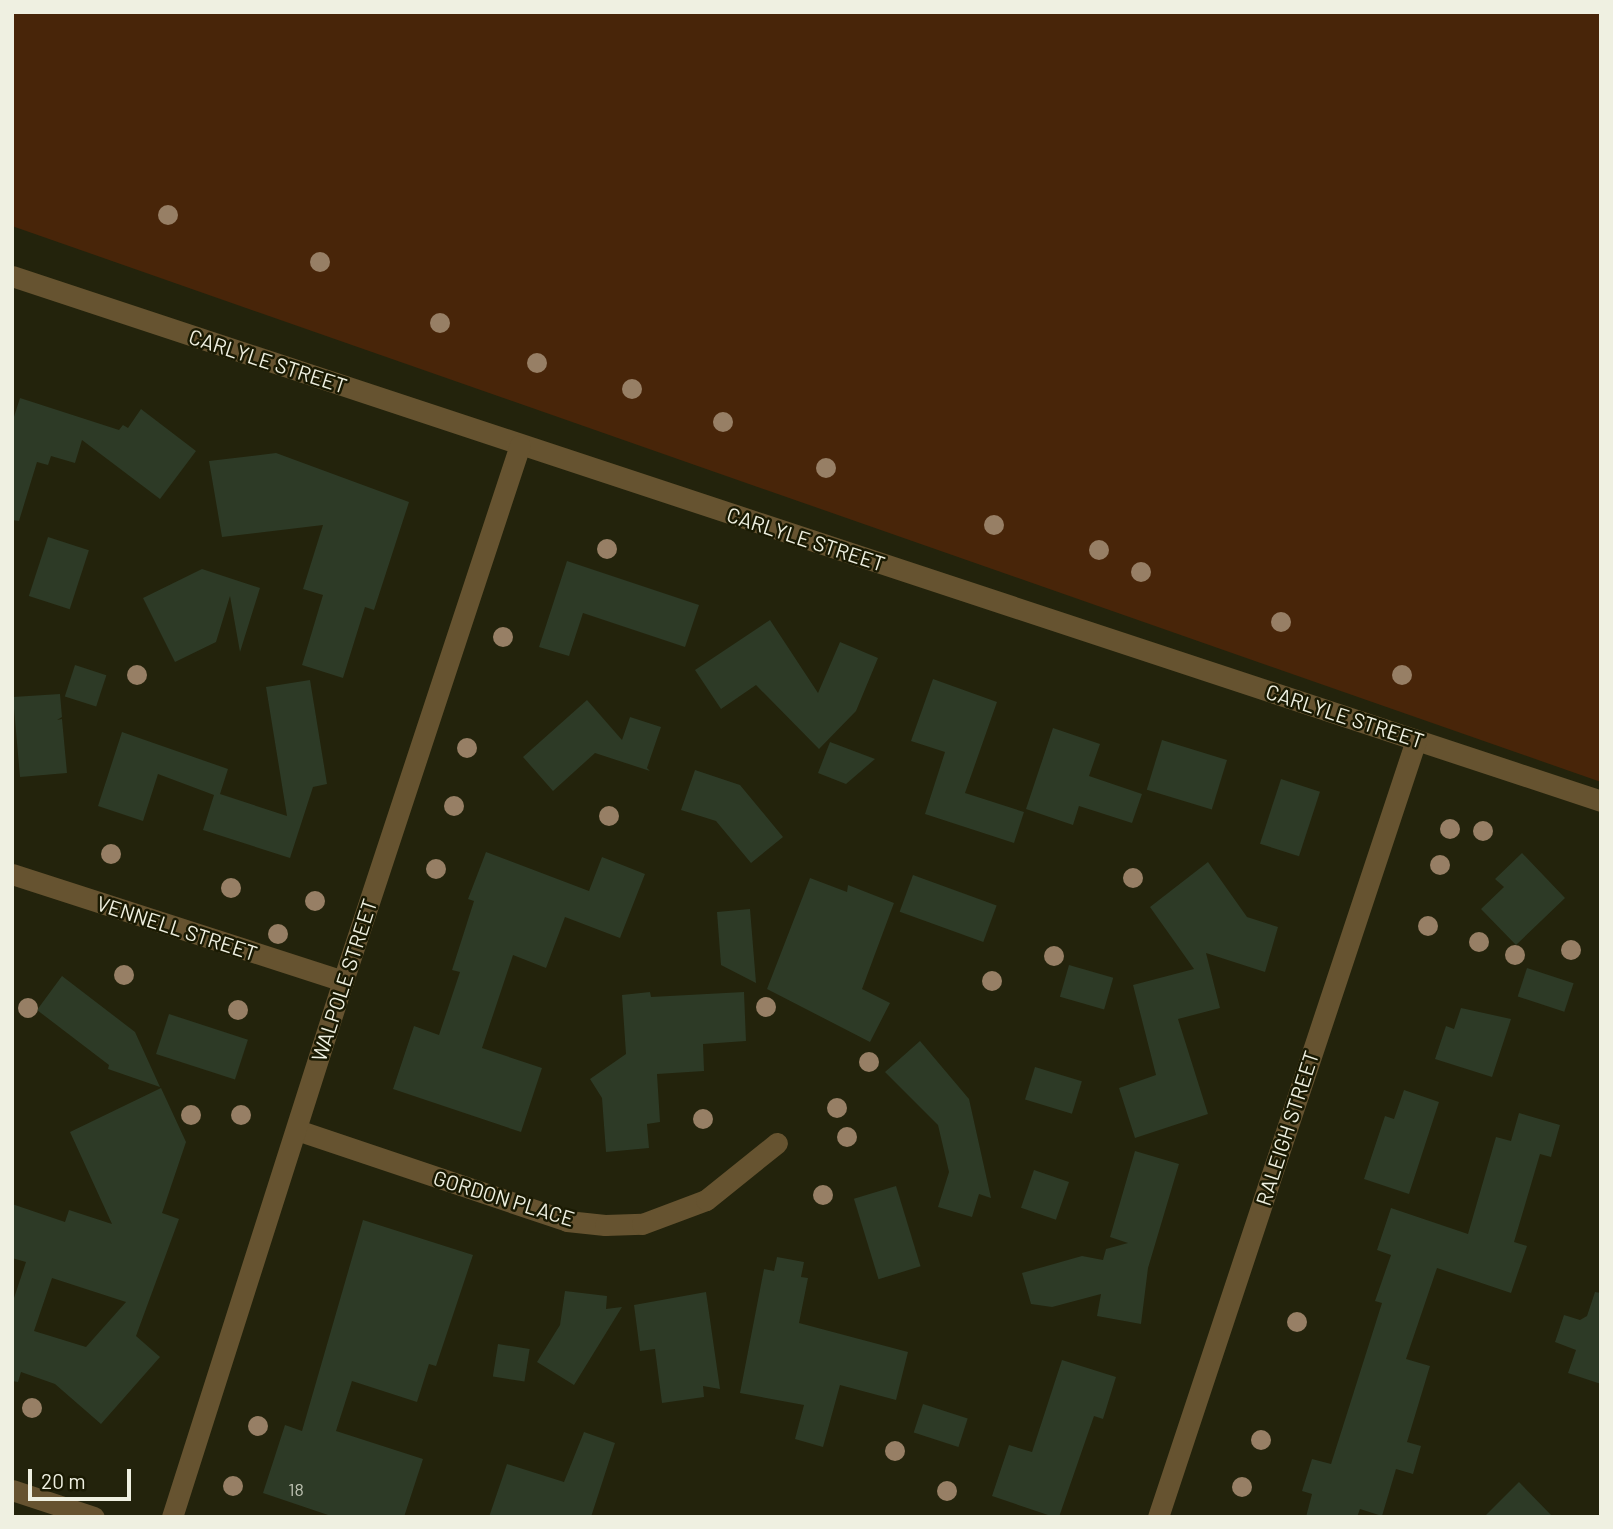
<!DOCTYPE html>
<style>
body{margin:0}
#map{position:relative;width:1613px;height:1529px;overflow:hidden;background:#23230c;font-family:Barlow,sans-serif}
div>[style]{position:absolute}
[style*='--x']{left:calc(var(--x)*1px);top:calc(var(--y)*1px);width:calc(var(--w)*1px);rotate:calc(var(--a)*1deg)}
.green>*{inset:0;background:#482509}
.building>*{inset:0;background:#2d3a26;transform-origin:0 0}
.street>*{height:21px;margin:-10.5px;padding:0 10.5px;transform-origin:10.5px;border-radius:10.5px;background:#665330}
.trees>*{width:20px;height:20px;margin:-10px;border-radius:50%;background:#977f65}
span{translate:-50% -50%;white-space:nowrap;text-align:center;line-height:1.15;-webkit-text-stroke:5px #1a1a03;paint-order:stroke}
.number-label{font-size:18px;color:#bec2b2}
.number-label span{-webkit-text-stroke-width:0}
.street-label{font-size:21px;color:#eff0e1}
.frame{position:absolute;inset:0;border:14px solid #eff0e1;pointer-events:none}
.scale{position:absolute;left:28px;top:1469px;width:103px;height:32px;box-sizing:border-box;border:4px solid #eff0e1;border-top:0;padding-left:9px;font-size:21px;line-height:24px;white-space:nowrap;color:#eff0e1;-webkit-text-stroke:5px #1a1a03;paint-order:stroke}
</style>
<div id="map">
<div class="green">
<div style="clip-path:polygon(12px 12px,1601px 12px,1601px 782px,12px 226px)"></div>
</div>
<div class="building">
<div style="clip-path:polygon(20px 398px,119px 430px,123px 425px,128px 428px,141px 409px,196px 451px,160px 499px,82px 440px,75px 463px,51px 456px,48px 465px,37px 462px,19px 521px,12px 520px,12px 423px)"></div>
<div style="clip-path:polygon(276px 453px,409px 502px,374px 610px,365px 607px,343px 678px,302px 665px,323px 595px,303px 589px,323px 525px,222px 537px,209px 461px)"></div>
<div style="left:48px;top:537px;width:43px;height:62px;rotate:18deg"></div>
<div style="clip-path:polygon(567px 561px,699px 605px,685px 647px,583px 613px,569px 656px,539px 647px)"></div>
<div style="clip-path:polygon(202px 569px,260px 588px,240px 652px,230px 596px,216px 642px,175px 662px,143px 598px)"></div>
<div style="clip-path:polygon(770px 620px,818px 693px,840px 642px,878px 658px,856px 711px,819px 749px,756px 685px,721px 709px,695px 670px)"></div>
<div style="left:75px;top:665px;width:33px;height:33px;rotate:18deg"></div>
<div style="clip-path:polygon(933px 679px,997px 702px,965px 793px,1024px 812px,1014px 843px,925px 814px,945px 752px,911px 741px)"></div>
<div style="clip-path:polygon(310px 680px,327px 784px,313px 787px,290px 858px,203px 830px,214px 795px,158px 774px,143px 821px,98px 806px,122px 732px,228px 769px,220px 794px,287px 816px,266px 687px)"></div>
<div style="clip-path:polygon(60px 694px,62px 717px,57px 720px,62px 719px,67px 773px,20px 777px,13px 697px)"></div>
<div style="clip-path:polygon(587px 700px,622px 740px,630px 717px,661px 727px,647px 768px,650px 771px,595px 753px,553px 791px,523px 757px)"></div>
<div style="clip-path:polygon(1053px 728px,1100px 744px,1089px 776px,1142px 794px,1132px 823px,1079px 806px,1073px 825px,1026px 809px)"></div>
<div style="left:1162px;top:740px;width:68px;height:52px;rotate:17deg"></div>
<div style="clip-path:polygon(830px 742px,875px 759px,846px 784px,818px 773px)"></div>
<div style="clip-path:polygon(695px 770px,740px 785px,783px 837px,751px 863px,716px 821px,681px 810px)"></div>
<div style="left:1281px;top:779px;width:41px;height:68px;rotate:18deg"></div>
<div style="clip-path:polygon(486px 852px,589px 891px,602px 857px,645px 874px,620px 938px,565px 917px,546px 968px,513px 955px,482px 1048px,542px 1068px,521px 1132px,393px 1089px,414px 1026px,439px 1035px,460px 972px,452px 970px,474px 901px,468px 899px)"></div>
<div style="clip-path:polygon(1522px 853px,1565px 898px,1516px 945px,1481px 909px,1504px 887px,1495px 879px)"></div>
<div style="clip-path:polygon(1208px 862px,1247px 917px,1278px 927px,1265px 972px,1206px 953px,1220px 1008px,1178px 1019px,1208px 1114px,1135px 1138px,1119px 1088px,1156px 1075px,1133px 985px,1194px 969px,1150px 907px)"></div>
<div style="left:913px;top:875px;width:89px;height:39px;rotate:20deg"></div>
<div style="clip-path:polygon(810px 878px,847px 892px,848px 885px,894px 903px,862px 989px,890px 1003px,870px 1042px,767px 989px)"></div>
<div style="clip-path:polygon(750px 909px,756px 983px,721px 965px,717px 912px)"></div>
<div style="left:1069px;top:965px;width:46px;height:33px;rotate:16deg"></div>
<div style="left:1527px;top:968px;width:49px;height:30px;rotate:18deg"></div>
<div style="clip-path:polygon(62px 976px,135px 1032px,160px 1087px,108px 1069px,109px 1065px,37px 1010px)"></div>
<div style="clip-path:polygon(650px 992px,651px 997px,744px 992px,746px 1041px,703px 1044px,704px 1071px,657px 1074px,660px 1122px,647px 1124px,649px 1148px,606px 1152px,602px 1098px,590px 1079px,626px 1054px,622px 995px)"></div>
<div style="clip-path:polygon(1461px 1008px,1511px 1019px,1492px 1077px,1435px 1059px,1446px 1026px,1454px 1029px)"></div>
<div style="left:169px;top:1014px;width:83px;height:42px;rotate:18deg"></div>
<div style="clip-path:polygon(920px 1041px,969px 1099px,991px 1198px,979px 1194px,972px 1217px,938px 1207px,949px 1172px,938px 1125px,885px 1072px)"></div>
<div style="left:1035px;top:1067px;width:49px;height:34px;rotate:17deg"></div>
<div style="clip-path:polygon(evenodd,161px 1088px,186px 1142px,162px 1213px,179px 1219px,136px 1336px,160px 1357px,101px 1424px,55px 1384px,21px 1372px,18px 1382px,12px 1381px,12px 1304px,26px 1262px,12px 1258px,12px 1204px,65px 1222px,69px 1210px,112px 1224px,70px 1132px,161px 1088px,52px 1278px,126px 1302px,86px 1347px,34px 1331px,52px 1278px)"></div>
<div style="clip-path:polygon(1404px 1090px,1439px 1102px,1409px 1194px,1364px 1179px,1385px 1116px,1394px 1119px)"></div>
<div style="clip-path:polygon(1519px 1113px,1560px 1125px,1551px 1157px,1540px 1154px,1514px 1242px,1527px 1246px,1511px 1293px,1437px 1268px,1406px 1359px,1430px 1366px,1407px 1442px,1421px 1446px,1413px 1474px,1396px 1469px,1382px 1516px,1360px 1509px,1357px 1517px,1306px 1517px,1312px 1494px,1302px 1491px,1312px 1459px,1331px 1464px,1382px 1303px,1375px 1301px,1391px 1255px,1377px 1250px,1391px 1208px,1468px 1234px,1496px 1137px,1511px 1141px)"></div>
<div style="clip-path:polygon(1135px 1151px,1179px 1164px,1148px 1268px,1141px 1324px,1097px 1316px,1101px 1294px,1052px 1307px,1031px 1304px,1022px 1273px,1082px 1256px,1103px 1260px,1106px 1249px,1128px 1243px,1110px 1237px)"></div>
<div style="left:1034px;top:1170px;width:37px;height:40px;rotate:19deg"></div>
<div style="left:896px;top:1186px;width:84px;height:44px;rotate:73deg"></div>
<div style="clip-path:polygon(363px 1220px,473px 1255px,436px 1366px,429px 1364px,417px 1402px,352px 1381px,336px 1431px,423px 1459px,404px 1517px,334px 1517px,263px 1493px,285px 1425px,302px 1431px)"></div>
<div style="clip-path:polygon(777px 1257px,804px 1262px,801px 1277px,808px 1278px,799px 1323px,908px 1352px,896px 1400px,840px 1385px,823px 1447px,795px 1439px,804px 1405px,740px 1393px,764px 1269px,774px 1271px)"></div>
<div style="clip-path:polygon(565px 1291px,607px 1296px,606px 1309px,622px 1307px,574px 1385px,537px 1362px,560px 1325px)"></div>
<div style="clip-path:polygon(706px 1292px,720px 1389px,703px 1386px,704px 1397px,662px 1403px,655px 1349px,640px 1351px,634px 1305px)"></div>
<div style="clip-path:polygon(1595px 1292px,1601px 1293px,1601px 1384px,1568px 1373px,1576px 1350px,1555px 1342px,1564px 1315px,1580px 1320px,1587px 1316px)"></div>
<div style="left:498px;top:1344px;width:32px;height:33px;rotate:9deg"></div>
<div style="clip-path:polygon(1062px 1360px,1116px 1377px,1103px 1419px,1094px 1416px,1059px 1517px,1054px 1517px,992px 1496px,1009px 1445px,1032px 1452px)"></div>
<div style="left:923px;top:1404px;width:47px;height:30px;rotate:18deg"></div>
<div style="clip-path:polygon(584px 1432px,615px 1443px,591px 1517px,489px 1517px,507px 1464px,564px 1482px)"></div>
<div style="clip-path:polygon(1519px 1482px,1553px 1517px,1484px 1517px)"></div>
</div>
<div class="street">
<div style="--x:12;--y:276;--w:1673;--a:18.28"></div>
<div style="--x:12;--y:874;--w:348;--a:17.9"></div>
<div style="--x:297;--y:1130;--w:285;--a:18.6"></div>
<div style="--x:567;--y:1221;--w:38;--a:6"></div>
<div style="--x:605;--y:1225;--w:37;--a:-2"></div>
<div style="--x:642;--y:1224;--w:68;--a:-20.6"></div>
<div style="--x:706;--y:1200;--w:91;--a:-38.8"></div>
<div style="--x:12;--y:1490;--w:86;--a:18.2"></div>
<div style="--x:172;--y:1517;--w:563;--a:-72.31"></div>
<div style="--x:343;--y:981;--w:564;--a:-71.73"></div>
<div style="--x:1158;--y:1517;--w:819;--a:-71.63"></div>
</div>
<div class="trees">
<div style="left:168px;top:215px"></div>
<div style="left:320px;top:262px"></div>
<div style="left:440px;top:323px"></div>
<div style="left:537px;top:363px"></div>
<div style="left:632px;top:389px"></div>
<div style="left:723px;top:422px"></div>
<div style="left:826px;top:468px"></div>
<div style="left:994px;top:525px"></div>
<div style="left:607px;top:549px"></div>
<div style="left:1099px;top:550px"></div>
<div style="left:1141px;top:572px"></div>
<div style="left:1281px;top:622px"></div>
<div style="left:503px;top:637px"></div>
<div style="left:137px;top:675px"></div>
<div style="left:1402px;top:675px"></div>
<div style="left:467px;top:748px"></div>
<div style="left:454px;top:806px"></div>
<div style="left:609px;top:816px"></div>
<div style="left:1450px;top:829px"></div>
<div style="left:1483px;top:831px"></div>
<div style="left:111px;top:854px"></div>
<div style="left:1440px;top:865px"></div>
<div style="left:436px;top:869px"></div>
<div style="left:1133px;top:878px"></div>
<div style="left:231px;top:888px"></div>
<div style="left:315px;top:901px"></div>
<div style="left:1428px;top:926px"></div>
<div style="left:278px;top:934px"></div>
<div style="left:1479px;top:942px"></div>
<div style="left:1571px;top:950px"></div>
<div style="left:1515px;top:955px"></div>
<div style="left:1054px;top:956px"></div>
<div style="left:124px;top:975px"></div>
<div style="left:992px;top:981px"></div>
<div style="left:766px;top:1007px"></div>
<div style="left:28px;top:1008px"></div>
<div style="left:238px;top:1010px"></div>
<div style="left:869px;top:1062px"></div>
<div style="left:837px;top:1108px"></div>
<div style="left:191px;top:1115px"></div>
<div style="left:241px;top:1115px"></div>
<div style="left:703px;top:1119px"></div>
<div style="left:847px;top:1137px"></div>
<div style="left:823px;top:1195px"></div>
<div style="left:1297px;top:1322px"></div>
<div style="left:32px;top:1408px"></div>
<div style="left:258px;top:1426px"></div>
<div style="left:1261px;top:1440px"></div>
<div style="left:895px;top:1451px"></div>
<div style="left:233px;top:1486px"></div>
<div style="left:1242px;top:1487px"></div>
<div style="left:947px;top:1491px"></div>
</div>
<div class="number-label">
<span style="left:296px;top:1489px">18</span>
</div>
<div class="street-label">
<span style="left:268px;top:361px;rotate:18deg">CARLYLE STREET</span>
<span style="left:806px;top:539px;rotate:18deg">CARLYLE STREET</span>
<span style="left:1345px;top:716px;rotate:18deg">CARLYLE STREET</span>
<span style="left:177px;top:928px;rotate:18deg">VENNELL STREET</span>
<span style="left:344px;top:980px;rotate:-72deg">WALPOLE STREET</span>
<span style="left:1287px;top:1128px;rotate:-72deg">RALEIGH STREET</span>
<span style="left:504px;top:1198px;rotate:17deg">GORDON PLACE</span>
</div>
<div class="frame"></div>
<div class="scale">20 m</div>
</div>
